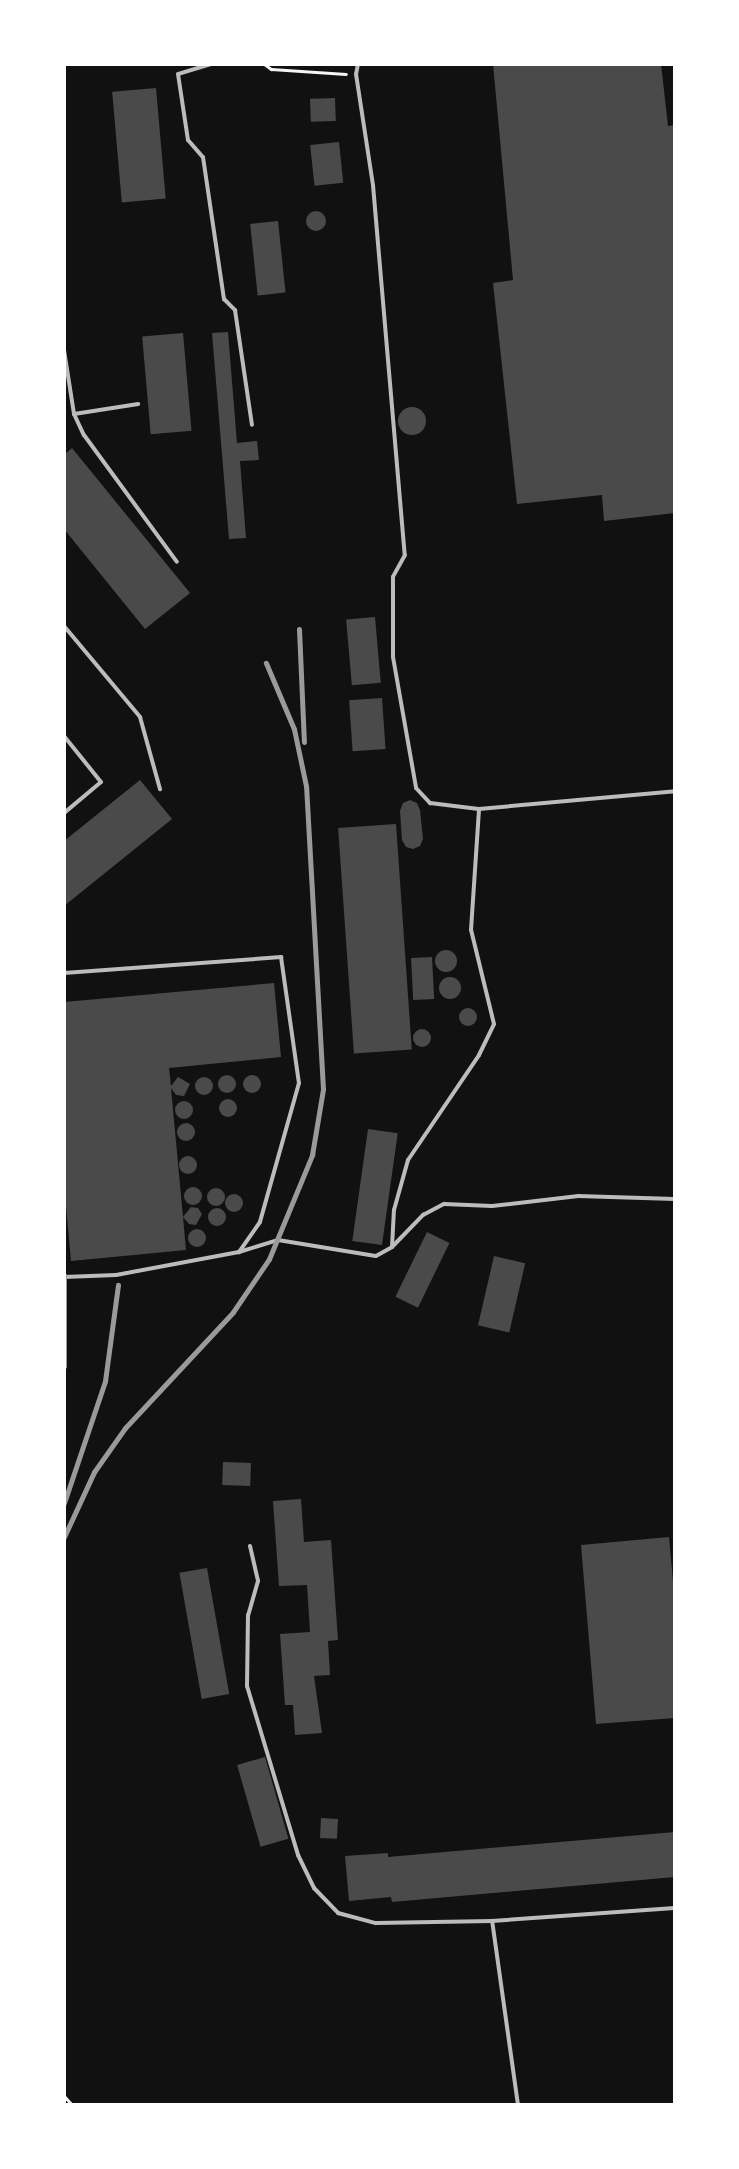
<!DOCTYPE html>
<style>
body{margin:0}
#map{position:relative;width:739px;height:2169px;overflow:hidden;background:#111;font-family:Lato,sans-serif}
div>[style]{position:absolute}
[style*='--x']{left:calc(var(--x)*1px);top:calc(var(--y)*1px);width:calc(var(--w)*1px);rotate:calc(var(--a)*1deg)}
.building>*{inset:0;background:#4a4a4a;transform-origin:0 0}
.round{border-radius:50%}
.path>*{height:3px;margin:-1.5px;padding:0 1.5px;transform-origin:1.5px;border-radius:1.5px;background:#f5f5f5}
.service>*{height:4px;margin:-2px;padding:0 2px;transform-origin:2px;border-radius:2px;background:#bcbcbc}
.rail>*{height:5px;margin:-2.5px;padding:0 2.5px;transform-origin:2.5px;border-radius:2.5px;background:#9a9a9a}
span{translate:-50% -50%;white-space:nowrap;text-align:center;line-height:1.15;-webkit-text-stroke:8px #fff;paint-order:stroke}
.frame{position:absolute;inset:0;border:66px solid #fff;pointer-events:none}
</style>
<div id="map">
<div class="building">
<div style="clip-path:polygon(493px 64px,661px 64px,668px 126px,675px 125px,675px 513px,604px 521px,602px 495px,517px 504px,493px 283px,513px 280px)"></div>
<div style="left:156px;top:88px;width:111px;height:44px;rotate:85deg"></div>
<div style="left:335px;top:98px;width:23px;height:25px;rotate:88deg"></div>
<div style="left:339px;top:142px;width:41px;height:29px;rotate:84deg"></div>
<div class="round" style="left:306px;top:211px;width:20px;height:20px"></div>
<div style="left:278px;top:221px;width:72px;height:28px;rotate:84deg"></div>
<div style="clip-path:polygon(228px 332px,237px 443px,257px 441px,259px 460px,240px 461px,246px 538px,229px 539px,212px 333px)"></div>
<div style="left:183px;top:333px;width:98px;height:41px;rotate:85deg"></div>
<div class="round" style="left:398px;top:407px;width:28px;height:28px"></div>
<div style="clip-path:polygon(72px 448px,190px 593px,145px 629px,64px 529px,64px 455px)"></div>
<div style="left:375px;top:617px;width:66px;height:29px;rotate:85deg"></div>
<div style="left:382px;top:698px;width:51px;height:33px;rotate:86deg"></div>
<div style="clip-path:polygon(140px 780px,172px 819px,64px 906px,64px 841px)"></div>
<div style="clip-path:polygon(410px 800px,417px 803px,420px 810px,423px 839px,420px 846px,413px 849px,406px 847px,402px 840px,400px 811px,403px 803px)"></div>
<div style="left:396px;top:824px;width:226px;height:58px;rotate:86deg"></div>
<div class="round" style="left:435px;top:950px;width:22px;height:22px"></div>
<div style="left:432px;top:957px;width:42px;height:21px;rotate:87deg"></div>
<div class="round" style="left:439px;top:977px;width:22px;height:22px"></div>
<div style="clip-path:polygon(274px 983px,281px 1057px,169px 1068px,171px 1086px,178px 1077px,190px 1084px,184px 1096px,176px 1095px,171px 1088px,183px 1217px,191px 1207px,198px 1208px,202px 1214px,196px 1225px,189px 1224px,183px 1217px,186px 1250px,71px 1261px,64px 1184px,64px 1002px)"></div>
<div class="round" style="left:459px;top:1008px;width:18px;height:18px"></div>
<div class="round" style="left:413px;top:1029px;width:18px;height:18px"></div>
<div class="round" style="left:218px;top:1075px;width:18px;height:18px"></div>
<div class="round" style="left:243px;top:1075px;width:18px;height:18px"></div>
<div class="round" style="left:195px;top:1077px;width:18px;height:18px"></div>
<div class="round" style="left:219px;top:1099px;width:18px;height:18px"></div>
<div class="round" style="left:175px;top:1101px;width:18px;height:18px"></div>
<div class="round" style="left:177px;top:1123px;width:18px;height:18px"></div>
<div style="left:368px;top:1129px;width:30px;height:113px;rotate:8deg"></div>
<div class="round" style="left:179px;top:1156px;width:18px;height:18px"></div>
<div class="round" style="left:184px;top:1187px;width:18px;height:18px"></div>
<div class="round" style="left:207px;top:1188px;width:18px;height:18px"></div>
<div class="round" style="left:225px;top:1194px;width:18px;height:18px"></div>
<div class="round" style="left:208px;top:1208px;width:18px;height:18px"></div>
<div class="round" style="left:188px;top:1229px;width:18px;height:18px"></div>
<div style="left:427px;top:1232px;width:25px;height:72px;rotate:26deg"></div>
<div style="left:494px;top:1256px;width:32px;height:71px;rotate:13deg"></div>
<div style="left:223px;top:1462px;width:28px;height:23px;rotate:2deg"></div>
<div style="clip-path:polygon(301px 1499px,304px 1542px,331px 1540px,338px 1640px,328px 1641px,330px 1675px,314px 1676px,322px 1733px,295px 1735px,293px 1705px,285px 1705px,280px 1634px,310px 1632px,307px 1585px,279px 1586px,273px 1501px)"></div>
<div style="clip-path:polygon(669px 1537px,675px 1604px,675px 1718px,596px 1724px,581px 1545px)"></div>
<div style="left:207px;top:1568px;width:128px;height:28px;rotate:80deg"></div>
<div style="left:265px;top:1757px;width:85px;height:29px;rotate:74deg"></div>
<div style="left:321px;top:1818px;width:17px;height:20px;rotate:3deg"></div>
<div style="clip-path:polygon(675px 1832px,675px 1877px,392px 1902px,391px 1897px,349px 1901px,345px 1856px,388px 1853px,388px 1857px)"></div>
</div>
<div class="path">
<div style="--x:264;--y:64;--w:9;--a:36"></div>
<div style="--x:271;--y:69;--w:75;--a:3.8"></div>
<div style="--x:64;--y:2096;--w:12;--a:48"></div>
</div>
<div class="service">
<div style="--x:211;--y:64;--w:34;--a:163"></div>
<div style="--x:178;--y:74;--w:67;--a:81.4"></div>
<div style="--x:188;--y:140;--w:23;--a:49"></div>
<div style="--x:203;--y:157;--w:144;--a:81.6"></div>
<div style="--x:224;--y:299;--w:16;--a:45"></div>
<div style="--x:235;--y:310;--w:116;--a:81.6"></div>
<div style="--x:358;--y:64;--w:10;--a:101"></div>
<div style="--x:356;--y:74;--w:112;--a:81.3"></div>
<div style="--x:373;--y:185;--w:371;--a:85.1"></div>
<div style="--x:405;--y:555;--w:25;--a:119"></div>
<div style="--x:393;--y:577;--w:80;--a:90"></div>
<div style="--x:393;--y:657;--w:133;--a:80"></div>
<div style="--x:416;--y:788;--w:21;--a:47"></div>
<div style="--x:430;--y:803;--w:49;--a:7"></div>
<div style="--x:64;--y:350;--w:65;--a:81.1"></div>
<div style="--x:74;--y:414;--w:23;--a:65"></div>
<div style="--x:84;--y:435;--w:157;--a:53.8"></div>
<div style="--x:74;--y:414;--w:65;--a:-8.9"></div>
<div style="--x:64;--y:626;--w:119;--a:50.1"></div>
<div style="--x:140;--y:717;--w:75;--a:74.5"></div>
<div style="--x:64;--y:736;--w:59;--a:51.2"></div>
<div style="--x:101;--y:782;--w:48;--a:140"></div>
<div style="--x:64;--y:973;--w:218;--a:-4.2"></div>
<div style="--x:281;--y:957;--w:127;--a:81.9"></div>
<div style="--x:299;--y:1083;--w:144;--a:105.7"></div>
<div style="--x:260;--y:1222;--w:37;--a:125"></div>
<div style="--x:392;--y:1247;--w:37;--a:-87"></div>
<div style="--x:394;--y:1210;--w:52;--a:-74.4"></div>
<div style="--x:408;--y:1160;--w:127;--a:-55.9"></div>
<div style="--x:479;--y:1055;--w:34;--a:-64"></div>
<div style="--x:494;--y:1024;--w:97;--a:-103.7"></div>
<div style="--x:471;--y:930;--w:121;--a:-86.2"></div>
<div style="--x:479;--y:809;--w:197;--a:-5.2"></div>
<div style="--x:64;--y:1277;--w:52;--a:-2.2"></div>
<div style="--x:116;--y:1275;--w:125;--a:-10.6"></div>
<div style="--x:239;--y:1252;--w:41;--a:-17.1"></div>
<div style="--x:278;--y:1240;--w:99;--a:9.3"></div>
<div style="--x:376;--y:1256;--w:18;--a:-29"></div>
<div style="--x:392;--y:1247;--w:45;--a:-45.9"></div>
<div style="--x:423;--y:1215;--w:24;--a:-28"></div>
<div style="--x:444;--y:1204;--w:48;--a:2.4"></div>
<div style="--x:492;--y:1206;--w:87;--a:-6.6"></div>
<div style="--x:578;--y:1196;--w:97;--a:1.8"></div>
<div style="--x:250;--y:1546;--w:36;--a:77"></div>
<div style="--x:258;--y:1581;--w:35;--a:106"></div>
<div style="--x:248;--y:1615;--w:71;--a:90.8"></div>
<div style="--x:247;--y:1686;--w:177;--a:73.2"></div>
<div style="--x:298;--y:1855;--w:37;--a:64"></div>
<div style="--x:314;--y:1888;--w:35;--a:46"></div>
<div style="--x:338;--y:1913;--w:39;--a:15"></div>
<div style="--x:376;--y:1923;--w:116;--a:-1"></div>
<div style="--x:518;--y:2105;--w:186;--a:-98"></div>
<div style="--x:492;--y:1921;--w:183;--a:-4.1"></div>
</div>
<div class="rail">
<div style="--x:299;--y:629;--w:113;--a:87.5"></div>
<div style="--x:64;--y:1275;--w:91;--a:90"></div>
<div style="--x:64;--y:1503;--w:129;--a:-71.4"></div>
<div style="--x:105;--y:1381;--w:97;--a:-82.3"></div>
<div style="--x:64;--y:1537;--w:72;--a:-65.2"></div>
<div style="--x:94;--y:1472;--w:54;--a:-54.8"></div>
<div style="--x:125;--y:1428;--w:158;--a:-47"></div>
<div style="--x:233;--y:1312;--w:64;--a:-55.8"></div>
<div style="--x:269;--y:1259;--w:113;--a:-67.5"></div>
<div style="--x:312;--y:1155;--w:67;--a:-80.5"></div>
<div style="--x:323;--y:1089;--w:303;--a:-93.2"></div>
<div style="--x:306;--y:786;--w:58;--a:-101.9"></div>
<div style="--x:294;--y:729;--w:72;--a:-113"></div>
</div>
<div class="frame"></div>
</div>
